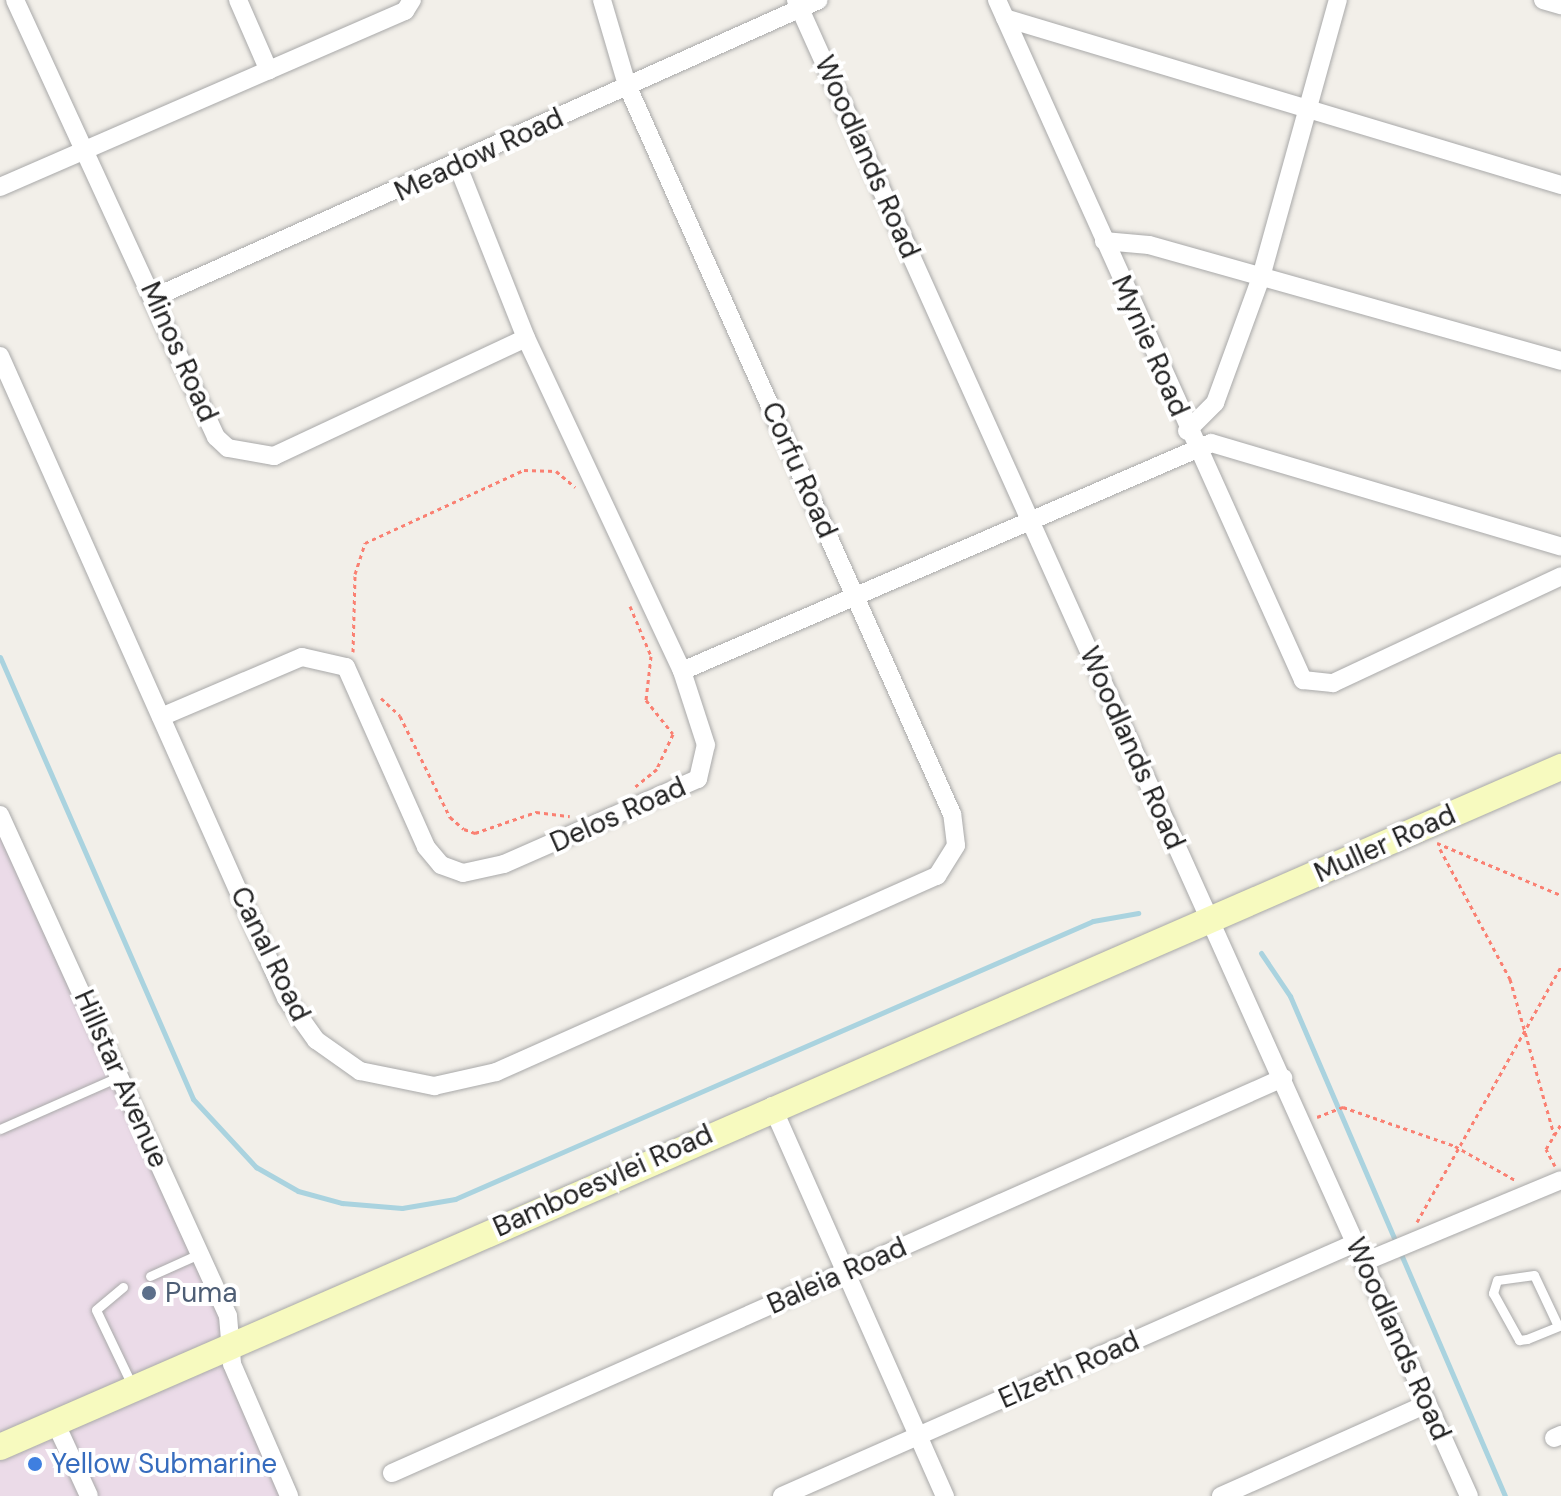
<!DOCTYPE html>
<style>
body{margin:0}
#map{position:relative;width:1561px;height:1496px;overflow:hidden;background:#f2efe9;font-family:"DM Sans",sans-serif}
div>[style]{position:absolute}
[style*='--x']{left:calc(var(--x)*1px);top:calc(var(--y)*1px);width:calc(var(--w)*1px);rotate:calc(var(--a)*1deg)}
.industrial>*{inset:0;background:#ebdbe8}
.stream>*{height:5px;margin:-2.5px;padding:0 2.5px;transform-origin:2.5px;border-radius:2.5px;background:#aad3df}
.path>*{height:3px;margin-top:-1.5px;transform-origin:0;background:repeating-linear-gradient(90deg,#fa8072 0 4px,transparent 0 8px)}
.roads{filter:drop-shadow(0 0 2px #a9a9a9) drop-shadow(0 0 2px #a9a9a9)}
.lane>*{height:9px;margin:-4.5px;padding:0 4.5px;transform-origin:4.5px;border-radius:4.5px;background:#fff}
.street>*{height:18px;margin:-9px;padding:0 9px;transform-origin:9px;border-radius:9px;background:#fff}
.secondary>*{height:26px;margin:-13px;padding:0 13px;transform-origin:13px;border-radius:13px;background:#f7fabf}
.dots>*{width:22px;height:22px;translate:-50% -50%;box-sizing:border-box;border:4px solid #fff;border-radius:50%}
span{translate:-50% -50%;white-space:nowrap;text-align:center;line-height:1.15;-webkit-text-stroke:8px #fff;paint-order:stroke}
.street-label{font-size:28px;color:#222}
.service-label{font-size:28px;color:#4e5e75}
.left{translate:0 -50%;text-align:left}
.shop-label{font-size:28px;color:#366cbe}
</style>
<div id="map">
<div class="industrial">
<div style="clip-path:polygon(0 812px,232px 1346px,295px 1496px,0 1496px)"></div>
</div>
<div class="stream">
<div style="--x:0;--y:657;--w:482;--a:66.4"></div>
<div style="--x:193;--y:1099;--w:93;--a:47.2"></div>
<div style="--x:256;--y:1167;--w:48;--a:29.7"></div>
<div style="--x:298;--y:1191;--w:46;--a:15.3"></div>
<div style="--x:342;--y:1203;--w:60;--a:4.8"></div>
<div style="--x:402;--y:1208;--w:54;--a:-9.6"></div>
<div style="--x:455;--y:1199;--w:696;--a:-23.54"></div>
<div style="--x:1093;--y:921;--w:46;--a:-10.1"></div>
<div style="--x:1261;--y:953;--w:52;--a:56"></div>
<div style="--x:1290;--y:996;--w:544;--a:66.73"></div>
</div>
<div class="path">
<div style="--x:630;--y:606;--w:54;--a:67.2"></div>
<div style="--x:651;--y:656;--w:44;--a:96.5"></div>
<div style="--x:646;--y:700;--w:43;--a:51.5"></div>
<div style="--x:673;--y:734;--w:38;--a:115"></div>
<div style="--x:657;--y:769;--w:28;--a:141"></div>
<div style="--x:353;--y:652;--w:78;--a:-88.5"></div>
<div style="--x:355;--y:574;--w:33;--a:-72"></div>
<div style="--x:365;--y:543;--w:175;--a:-24.7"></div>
<div style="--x:524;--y:470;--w:32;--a:2"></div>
<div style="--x:556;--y:471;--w:25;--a:40"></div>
<div style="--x:381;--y:698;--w:26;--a:43"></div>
<div style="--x:400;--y:716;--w:113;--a:63.7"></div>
<div style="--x:450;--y:817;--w:18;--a:41"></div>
<div style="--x:464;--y:829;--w:12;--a:20"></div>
<div style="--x:475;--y:833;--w:65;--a:-19"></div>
<div style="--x:536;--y:812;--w:34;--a:7"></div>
<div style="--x:1437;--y:843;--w:134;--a:22.8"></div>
<div style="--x:1440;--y:849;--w:148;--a:61.7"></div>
<div style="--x:1510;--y:979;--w:162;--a:74.2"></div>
<div style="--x:1317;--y:1117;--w:28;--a:-21"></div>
<div style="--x:1343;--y:1107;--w:119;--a:19.2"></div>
<div style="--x:1455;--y:1146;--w:69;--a:29.5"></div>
<div style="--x:1555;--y:1166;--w:19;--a:-118"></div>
<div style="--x:1546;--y:1149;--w:29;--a:-59"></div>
<div style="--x:1417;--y:1222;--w:294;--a:-60.6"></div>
</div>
<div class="roads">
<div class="lane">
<div style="--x:0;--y:1129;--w:131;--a:-23.8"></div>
<div style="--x:150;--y:1276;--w:54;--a:-24.2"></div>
<div style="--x:123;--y:1287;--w:35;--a:140"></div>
<div style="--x:96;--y:1310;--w:83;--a:64.4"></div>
<div style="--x:1558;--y:1326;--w:56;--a:-115.2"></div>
<div style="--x:1534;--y:1275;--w:37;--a:172"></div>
<div style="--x:1497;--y:1280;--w:14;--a:107"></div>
<div style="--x:1493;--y:1293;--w:54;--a:61"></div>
<div style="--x:1519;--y:1340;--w:8;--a:-7"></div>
<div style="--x:1527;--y:1339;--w:37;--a:-22"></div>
</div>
<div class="street">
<div style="--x:15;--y:0;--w:481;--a:65.3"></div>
<div style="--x:216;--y:437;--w:16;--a:43"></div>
<div style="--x:228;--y:448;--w:47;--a:9.9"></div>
<div style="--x:274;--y:456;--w:278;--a:-25.1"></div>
<div style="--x:238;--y:0;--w:77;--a:66.4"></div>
<div style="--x:796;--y:0;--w:1640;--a:65.78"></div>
<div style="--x:997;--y:0;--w:746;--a:65.77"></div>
<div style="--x:1303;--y:680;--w:30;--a:6"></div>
<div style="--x:1333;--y:683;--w:252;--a:-25.1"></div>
<div style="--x:1543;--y:0;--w:19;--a:16"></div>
<div style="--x:1005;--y:18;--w:581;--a:16.72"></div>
<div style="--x:0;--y:187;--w:442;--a:-23.5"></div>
<div style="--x:405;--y:11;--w:13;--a:-58"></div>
<div style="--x:1104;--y:241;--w:45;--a:5.1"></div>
<div style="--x:1149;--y:245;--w:428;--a:15.7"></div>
<div style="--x:155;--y:297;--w:727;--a:-24.1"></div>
<div style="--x:0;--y:356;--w:703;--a:65.99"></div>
<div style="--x:286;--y:998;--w:52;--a:54.5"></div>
<div style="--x:316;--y:1040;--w:54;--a:35.2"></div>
<div style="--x:360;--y:1071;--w:76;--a:11.5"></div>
<div style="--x:434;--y:1086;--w:64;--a:-12.7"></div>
<div style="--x:496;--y:1072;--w:483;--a:-24"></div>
<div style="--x:937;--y:876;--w:36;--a:-58"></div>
<div style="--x:956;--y:845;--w:31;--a:-97"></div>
<div style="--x:952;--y:814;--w:798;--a:-114.03"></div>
<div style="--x:627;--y:85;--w:89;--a:-106.4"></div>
<div style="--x:1187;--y:431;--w:40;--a:-45"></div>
<div style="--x:1215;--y:403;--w:134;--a:-69.9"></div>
<div style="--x:1261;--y:277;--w:288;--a:-74.5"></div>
<div style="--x:682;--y:671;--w:576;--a:-23.32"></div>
<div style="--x:1211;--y:443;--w:365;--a:16.5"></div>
<div style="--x:161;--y:717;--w:153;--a:-23.1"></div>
<div style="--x:302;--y:657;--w:45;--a:12.8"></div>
<div style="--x:346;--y:667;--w:197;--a:66"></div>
<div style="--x:426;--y:847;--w:23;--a:50"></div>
<div style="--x:441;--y:865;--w:23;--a:20"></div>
<div style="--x:463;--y:873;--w:42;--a:-12.4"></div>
<div style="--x:504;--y:864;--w:212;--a:-23.7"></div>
<div style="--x:698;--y:779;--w:35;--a:-77"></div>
<div style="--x:706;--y:745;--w:78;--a:-108"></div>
<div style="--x:682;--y:671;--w:368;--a:-115.1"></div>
<div style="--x:526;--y:338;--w:185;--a:-111.6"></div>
<div style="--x:0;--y:815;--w:550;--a:65.53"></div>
<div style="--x:228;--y:1316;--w:48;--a:85.2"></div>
<div style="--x:232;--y:1364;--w:144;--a:66.6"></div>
<div style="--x:772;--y:1106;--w:427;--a:66.1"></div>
<div style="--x:1364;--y:1262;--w:213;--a:-22.6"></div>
<div style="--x:55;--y:1422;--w:81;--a:65.3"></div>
<div style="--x:1554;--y:1438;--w:8;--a:-23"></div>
<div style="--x:392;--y:1473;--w:975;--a:-23.91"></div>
<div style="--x:782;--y:1496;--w:626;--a:-23.82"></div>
<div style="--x:1221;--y:1496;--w:226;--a:-24.1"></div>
</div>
<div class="secondary">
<div style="--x:0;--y:1447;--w:1703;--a:-23.54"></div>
</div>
</div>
<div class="dots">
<div style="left:149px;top:1293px;background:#5c6f8a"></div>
<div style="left:35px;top:1464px;background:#3f7fe0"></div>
</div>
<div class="street-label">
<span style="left:479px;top:155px;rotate:-25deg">Meadow Road</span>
<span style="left:867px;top:157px;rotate:66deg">Woodlands Road</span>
<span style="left:1150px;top:346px;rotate:66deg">Mynie Road</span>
<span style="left:179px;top:352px;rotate:66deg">Minos Road</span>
<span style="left:799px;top:470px;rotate:66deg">Corfu Road</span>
<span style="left:1132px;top:748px;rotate:66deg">Woodlands Road</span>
<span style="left:618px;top:815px;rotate:-24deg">Delos Road</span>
<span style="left:1385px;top:844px;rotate:-24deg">Muller Road</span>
<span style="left:270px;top:954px;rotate:64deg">Canal Road</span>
<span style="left:121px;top:1079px;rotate:66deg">Hillstar Avenue</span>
<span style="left:603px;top:1181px;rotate:-24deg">Bamboesvlei Road</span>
<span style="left:837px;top:1276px;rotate:-24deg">Baleia Road</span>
<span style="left:1398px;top:1339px;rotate:66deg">Woodlands Road</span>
<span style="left:1069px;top:1370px;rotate:-24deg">Elzeth Road</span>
</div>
<div class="service-label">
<span class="left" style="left:165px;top:1293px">Puma</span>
</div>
<div class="shop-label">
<span class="left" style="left:51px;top:1464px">Yellow Submarine</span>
</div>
</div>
